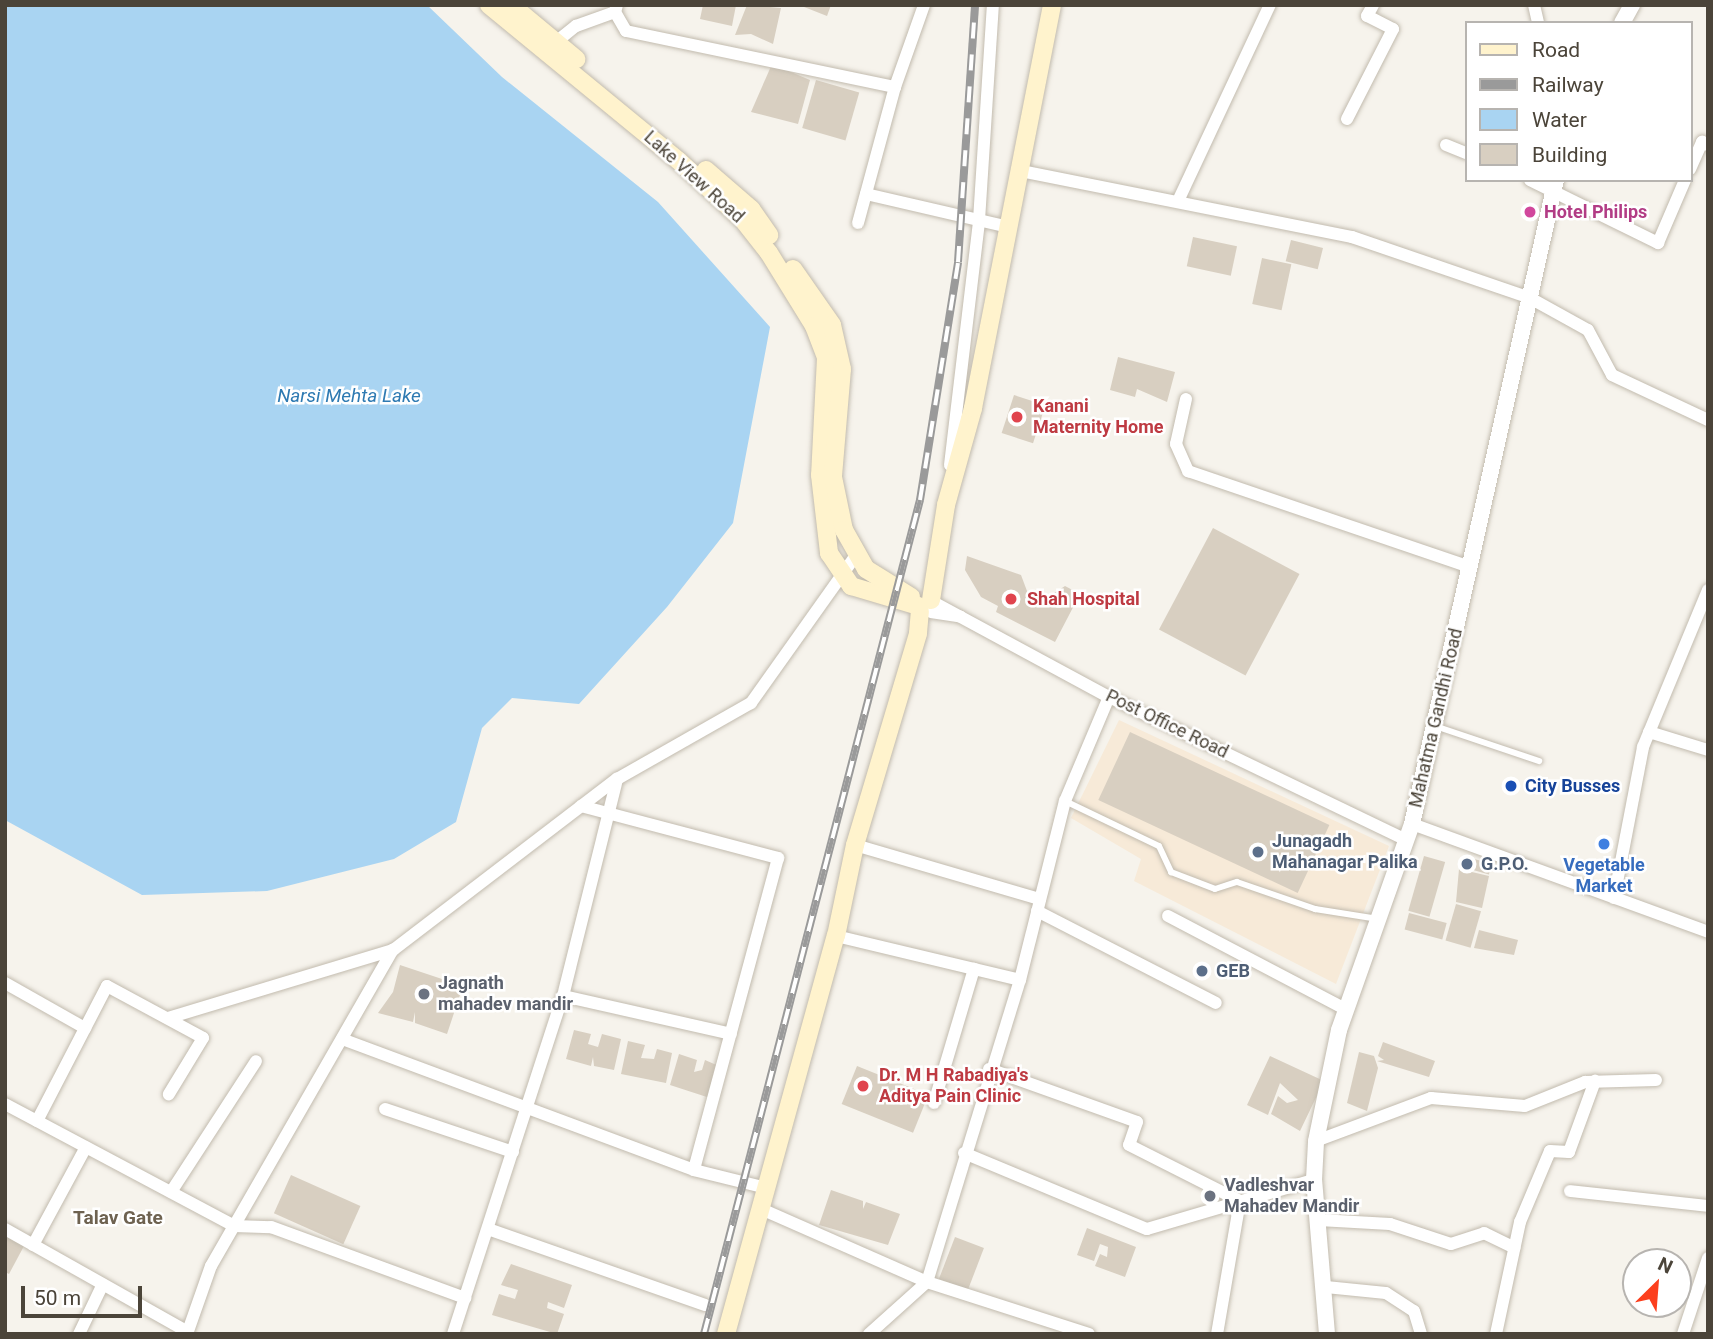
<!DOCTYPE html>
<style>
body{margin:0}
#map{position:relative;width:1713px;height:1339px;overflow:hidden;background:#f6f3ec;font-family:Roboto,sans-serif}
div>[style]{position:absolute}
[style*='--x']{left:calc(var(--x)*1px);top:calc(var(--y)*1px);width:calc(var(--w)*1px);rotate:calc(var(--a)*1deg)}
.commercial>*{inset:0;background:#f7ead8}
.water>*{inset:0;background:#a9d4f2}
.building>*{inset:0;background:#d8cfc1;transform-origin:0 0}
.roads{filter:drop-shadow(0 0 2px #c2bbae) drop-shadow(0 0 2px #c2bbae)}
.service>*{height:6px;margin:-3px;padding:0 3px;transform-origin:3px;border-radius:3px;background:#fff}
.minor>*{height:12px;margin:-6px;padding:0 6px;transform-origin:6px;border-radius:6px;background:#fff}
.tertiary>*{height:16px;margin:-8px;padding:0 8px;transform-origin:8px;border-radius:8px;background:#fff}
.secondary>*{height:18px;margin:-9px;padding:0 9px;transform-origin:9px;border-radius:9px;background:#fff3cd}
.rail>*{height:8px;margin-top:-4px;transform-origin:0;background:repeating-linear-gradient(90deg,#fff 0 16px,#9a9a9a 0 32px);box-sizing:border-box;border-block:2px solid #9a9a9a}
.dots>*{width:19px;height:19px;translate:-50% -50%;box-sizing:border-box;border:4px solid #fff;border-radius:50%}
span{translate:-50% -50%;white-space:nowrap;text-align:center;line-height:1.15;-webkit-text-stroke:5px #fff;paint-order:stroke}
.street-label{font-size:18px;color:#4b4439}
.hotel-label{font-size:18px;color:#b23c85;font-weight:700}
.left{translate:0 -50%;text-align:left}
.health-label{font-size:18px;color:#be3a42;font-weight:700}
.transit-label{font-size:18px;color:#164399;font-weight:700}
.service-label{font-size:18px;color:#4e5e75;font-weight:700}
.shop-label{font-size:18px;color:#366cbe;font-weight:700}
.worship-label{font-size:18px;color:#5b616d;font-weight:700}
.water-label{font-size:19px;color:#2e7ab2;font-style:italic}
.neighbourhood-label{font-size:19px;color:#6e6250;font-weight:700}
.frame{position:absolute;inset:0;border:7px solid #4b4439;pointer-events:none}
.legend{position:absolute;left:1465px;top:21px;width:228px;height:161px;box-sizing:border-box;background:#fff;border:2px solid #b7b4b0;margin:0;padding:9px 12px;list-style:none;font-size:21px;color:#4b4439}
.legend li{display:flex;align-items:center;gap:14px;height:35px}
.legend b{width:35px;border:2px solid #b7b4b0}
.north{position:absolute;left:1622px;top:1248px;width:70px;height:70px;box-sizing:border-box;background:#fff;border:2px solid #b7b4b0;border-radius:50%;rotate:25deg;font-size:19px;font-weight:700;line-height:28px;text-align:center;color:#4b4439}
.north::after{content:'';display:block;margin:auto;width:24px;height:32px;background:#fc3f1d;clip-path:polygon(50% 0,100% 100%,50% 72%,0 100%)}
.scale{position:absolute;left:21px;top:1286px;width:121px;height:32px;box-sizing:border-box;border:4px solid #4b4439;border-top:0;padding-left:9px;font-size:21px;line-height:24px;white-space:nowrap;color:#4b4439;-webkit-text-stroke:5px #fff;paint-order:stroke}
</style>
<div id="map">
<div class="commercial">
<div style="clip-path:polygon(1119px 720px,1389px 846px,1336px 984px,1134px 881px,1141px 859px,1071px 818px)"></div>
</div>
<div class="water">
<div style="clip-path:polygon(5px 5px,427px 5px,502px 77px,658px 202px,770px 327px,733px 523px,667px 607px,579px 704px,512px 698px,482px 728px,456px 822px,394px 859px,267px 891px,142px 895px,5px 820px)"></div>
</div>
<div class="building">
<div style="clip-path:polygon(703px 5px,736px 5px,732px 26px,700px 19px)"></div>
<div style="clip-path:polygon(747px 5px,781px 8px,773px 44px,751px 34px,735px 35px)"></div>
<div style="clip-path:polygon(799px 5px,831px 5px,827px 16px)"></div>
<div style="clip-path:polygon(772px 64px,810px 80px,798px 124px,751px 112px)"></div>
<div style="left:816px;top:80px;width:45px;height:50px;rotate:16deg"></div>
<div style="left:1193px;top:237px;width:45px;height:30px;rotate:12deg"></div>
<div style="left:1291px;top:240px;width:33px;height:22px;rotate:14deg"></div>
<div style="left:1262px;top:258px;width:30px;height:47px;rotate:12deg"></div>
<div style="clip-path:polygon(1118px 357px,1175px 372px,1167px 402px,1137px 389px,1135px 397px,1110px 390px)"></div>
<div style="left:1014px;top:395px;width:33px;height:40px;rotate:18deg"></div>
<div style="left:1213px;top:528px;width:98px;height:115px;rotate:28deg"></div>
<div style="clip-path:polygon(967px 556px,1021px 575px,1033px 607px,1065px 586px,1080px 594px,1055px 642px,996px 612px,998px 606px,981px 597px,965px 570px)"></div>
<div style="left:1130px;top:732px;width:220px;height:75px;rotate:25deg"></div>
<div style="left:1424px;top:856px;width:22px;height:57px;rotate:16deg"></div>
<div style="left:1464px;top:856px;width:29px;height:11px;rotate:16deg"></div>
<div style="clip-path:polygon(1459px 869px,1489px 876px,1482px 908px,1456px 902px)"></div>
<div style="left:1456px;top:904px;width:26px;height:38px;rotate:16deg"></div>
<div style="left:1409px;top:913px;width:39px;height:17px;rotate:15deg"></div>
<div style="clip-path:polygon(1479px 930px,1518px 940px,1514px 955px,1474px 948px)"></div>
<div style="clip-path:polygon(400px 965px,463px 986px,447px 1034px,415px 1023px,415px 1012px,413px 1022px,378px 1013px,393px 992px)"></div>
<div style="clip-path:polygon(574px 1030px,591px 1034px,588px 1044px,598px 1047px,602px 1034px,621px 1039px,614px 1070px,594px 1066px,593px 1057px,591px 1066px,566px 1059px)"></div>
<div style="clip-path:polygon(628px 1041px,645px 1045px,641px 1058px,654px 1059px,657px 1049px,672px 1053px,666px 1083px,621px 1074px)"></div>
<div style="clip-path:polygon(1383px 1042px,1435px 1061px,1429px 1077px,1377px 1061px,1384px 1060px,1378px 1056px)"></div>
<div style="clip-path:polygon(1359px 1052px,1374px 1056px,1378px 1068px,1367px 1111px,1347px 1103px)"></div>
<div style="clip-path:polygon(679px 1054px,697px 1060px,694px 1072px,702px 1070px,705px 1060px,721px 1067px,713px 1099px,670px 1085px)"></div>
<div style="clip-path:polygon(1270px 1056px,1324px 1081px,1300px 1131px,1271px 1114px,1278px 1096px,1287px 1103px,1298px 1100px,1280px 1083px,1268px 1115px,1247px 1105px)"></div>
<div style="left:857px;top:1066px;width:77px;height:41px;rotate:22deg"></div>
<div style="left:291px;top:1175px;width:76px;height:42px;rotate:24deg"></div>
<div style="clip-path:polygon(831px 1190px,863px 1201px,863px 1209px,866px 1202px,900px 1214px,888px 1245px,819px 1225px)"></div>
<div style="clip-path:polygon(1087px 1228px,1136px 1247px,1125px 1277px,1095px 1266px,1100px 1254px,1107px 1257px,1108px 1247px,1100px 1244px,1094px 1261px,1077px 1255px)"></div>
<div style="clip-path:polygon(5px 1236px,24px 1246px,9px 1274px,5px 1272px)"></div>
<div style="left:955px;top:1237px;width:31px;height:45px;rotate:21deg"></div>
<div style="clip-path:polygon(511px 1264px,572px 1285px,564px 1308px,548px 1302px,547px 1308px,564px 1314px,557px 1334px,492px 1315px,499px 1294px,515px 1299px,518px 1290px,501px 1285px)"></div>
</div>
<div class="roads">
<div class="service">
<div style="--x:1435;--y:726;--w:110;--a:18.6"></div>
<div style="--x:1065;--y:801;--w:104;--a:25.6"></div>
<div style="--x:1159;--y:846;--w:29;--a:65"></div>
<div style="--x:1171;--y:872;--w:47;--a:21.1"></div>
<div style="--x:1215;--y:889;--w:23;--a:-18"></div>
<div style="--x:1237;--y:882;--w:83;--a:19.1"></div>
<div style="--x:1315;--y:909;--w:64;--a:9"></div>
</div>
<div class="minor">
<div style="--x:617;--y:5;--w:7;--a:106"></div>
<div style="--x:615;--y:12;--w:22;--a:60"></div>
<div style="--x:626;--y:31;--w:275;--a:11.8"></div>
<div style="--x:895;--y:87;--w:87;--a:-70.5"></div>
<div style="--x:1534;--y:5;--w:18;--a:77"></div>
<div style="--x:551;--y:46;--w:32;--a:-39"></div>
<div style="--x:576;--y:26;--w:41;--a:-19.7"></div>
<div style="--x:1347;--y:119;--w:101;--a:-62.9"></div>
<div style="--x:1393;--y:29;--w:29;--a:-153"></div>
<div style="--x:1367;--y:16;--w:13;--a:-61"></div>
<div style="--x:1446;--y:145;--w:22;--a:22"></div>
<div style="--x:1690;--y:169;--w:30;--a:-66"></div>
<div style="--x:1702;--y:142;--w:7;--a:27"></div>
<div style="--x:1021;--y:171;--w:338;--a:11.3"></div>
<div style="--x:1352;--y:237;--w:188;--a:18.9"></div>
<div style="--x:1530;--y:298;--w:66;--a:28.9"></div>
<div style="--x:1588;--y:330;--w:51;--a:61.9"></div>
<div style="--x:1612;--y:375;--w:106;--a:25.1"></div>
<div style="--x:1530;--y:180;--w:143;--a:26.2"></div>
<div style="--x:1658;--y:243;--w:69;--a:-66.8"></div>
<div style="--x:866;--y:194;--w:147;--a:13"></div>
<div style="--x:1178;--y:201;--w:217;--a:-64.9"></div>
<div style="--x:858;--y:223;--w:141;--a:-74.8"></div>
<div style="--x:1186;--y:399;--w:46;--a:102.5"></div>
<div style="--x:1176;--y:444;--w:30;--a:66"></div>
<div style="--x:1188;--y:471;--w:298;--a:18.8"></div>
<div style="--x:950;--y:465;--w:247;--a:-83.2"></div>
<div style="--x:979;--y:220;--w:215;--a:-86.3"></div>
<div style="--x:933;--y:602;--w:200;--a:28.4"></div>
<div style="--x:1109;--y:697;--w:330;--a:25.7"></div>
<div style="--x:931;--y:612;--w:30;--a:9"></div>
<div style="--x:1649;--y:732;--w:62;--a:17"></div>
<div style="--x:581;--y:806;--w:204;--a:14.8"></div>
<div style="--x:778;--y:858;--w:323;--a:105.1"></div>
<div style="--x:1412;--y:824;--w:315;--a:20"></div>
<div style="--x:855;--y:845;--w:193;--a:16.3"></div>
<div style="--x:1614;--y:898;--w:154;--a:-79.1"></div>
<div style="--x:1643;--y:747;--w:170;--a:-67.5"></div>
<div style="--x:1037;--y:911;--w:201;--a:27.2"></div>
<div style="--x:1168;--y:916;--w:202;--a:27.7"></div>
<div style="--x:836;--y:936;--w:189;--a:13.4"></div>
<div style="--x:5;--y:983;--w:92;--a:29.4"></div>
<div style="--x:563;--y:996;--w:172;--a:12.7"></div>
<div style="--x:168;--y:1018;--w:235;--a:-16.8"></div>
<div style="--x:393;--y:950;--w:282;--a:-37.4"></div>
<div style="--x:617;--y:779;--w:154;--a:-29.6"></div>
<div style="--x:751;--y:703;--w:181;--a:-54.6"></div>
<div style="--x:342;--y:1039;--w:376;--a:20.4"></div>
<div style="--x:694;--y:1170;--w:75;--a:13.9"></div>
<div style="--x:989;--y:1069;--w:157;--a:19.7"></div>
<div style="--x:1137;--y:1122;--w:24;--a:109"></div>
<div style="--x:1129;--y:1145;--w:124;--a:26.8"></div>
<div style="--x:1240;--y:1201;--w:135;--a:99.8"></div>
<div style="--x:934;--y:1103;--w:140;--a:-73.4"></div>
<div style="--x:5;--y:1104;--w:259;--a:28"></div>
<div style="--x:234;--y:1226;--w:37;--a:2"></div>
<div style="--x:271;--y:1227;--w:207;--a:20.1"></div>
<div style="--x:385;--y:1109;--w:135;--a:18.6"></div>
<div style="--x:37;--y:1121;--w:152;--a:-62.6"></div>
<div style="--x:107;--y:986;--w:109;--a:28.4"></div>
<div style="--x:203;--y:1038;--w:66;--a:121.3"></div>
<div style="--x:1316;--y:1141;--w:123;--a:-20.5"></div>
<div style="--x:1431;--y:1098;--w:94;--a:4.9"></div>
<div style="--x:1525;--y:1106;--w:65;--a:-21.8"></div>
<div style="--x:1585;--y:1082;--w:71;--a:-1.6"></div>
<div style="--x:964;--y:1153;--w:198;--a:22.6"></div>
<div style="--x:1147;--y:1229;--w:174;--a:-16.4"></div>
<div style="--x:1570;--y:1191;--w:139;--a:6.2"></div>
<div style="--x:171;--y:1192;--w:156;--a:-57"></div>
<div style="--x:761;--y:1209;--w:181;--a:23.7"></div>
<div style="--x:927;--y:1282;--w:170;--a:17.8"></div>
<div style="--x:1319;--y:1220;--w:71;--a:3.2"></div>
<div style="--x:1390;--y:1224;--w:64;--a:18.2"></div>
<div style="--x:1451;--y:1244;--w:35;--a:-18"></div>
<div style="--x:1484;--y:1233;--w:34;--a:26"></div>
<div style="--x:5;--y:1229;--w:210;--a:29.4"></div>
<div style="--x:488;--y:1229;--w:230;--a:19.3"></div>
<div style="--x:33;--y:1245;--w:111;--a:-61.6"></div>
<div style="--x:1326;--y:1287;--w:60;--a:5.7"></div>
<div style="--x:1386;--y:1293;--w:33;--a:33"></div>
<div style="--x:1414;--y:1311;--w:24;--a:73"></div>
<div style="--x:79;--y:1334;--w:55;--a:-64.4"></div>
<div style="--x:187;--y:1334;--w:72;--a:-70.6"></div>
<div style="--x:211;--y:1266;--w:365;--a:-60.1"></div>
<div style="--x:453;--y:1334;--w:355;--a:-72"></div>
<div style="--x:563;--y:996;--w:224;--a:-76"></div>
<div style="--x:869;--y:1334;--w:78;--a:-41.9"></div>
<div style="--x:927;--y:1282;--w:316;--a:-72.9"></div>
<div style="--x:1020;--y:980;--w:185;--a:-75.9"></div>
<div style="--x:1065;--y:801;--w:113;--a:-67.1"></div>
<div style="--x:1496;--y:1334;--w:115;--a:-77.9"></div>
<div style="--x:1520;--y:1222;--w:77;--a:-67.1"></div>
<div style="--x:1550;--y:1151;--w:19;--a:3"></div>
<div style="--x:1569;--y:1152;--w:76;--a:-69.9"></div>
<div style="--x:1683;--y:1334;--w:80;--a:-71.8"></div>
</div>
<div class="tertiary">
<div style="--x:1622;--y:23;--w:21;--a:-61"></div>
<div style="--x:1327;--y:1334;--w:155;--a:-94.8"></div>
<div style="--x:1314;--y:1180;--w:39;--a:-87"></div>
<div style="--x:1316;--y:1141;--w:113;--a:-78.3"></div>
<div style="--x:1339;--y:1030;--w:219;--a:-70.5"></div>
<div style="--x:1412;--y:824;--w:660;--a:-77.4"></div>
</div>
<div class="secondary">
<div style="--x:489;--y:5;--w:246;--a:39.4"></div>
<div style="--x:679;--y:161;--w:87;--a:42.7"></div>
<div style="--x:743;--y:220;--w:42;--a:51.8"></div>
<div style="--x:769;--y:253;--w:86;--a:58.3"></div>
<div style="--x:814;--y:326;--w:34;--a:69"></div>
<div style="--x:826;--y:358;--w:117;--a:92.9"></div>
<div style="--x:820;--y:475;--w:79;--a:83.4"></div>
<div style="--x:829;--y:553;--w:40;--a:56"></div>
<div style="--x:851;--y:586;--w:70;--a:16.6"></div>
<div style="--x:511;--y:5;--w:85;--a:39.7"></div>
<div style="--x:706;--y:170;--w:60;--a:40.9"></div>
<div style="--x:751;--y:209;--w:32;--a:55"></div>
<div style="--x:793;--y:269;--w:68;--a:55.1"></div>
<div style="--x:832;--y:325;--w:45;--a:77.2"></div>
<div style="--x:842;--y:369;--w:108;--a:94.8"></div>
<div style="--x:833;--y:477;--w:54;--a:78.3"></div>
<div style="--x:844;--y:530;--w:45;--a:60.6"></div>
<div style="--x:866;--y:569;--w:53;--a:31.9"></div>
<div style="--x:931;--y:600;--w:96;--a:-81"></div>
<div style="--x:946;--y:505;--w:101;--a:-74.4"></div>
<div style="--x:973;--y:408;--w:411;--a:-78.9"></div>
<div style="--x:726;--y:1334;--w:413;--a:-74.6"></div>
<div style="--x:836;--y:936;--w:93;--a:-78.2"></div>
<div style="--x:855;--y:845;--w:221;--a:-73.4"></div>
<div style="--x:918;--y:633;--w:22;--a:-85"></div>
</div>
</div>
<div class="rail">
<div style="--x:704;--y:1334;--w:862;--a:-75.48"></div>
<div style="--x:920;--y:500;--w:241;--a:-80.9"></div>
<div style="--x:958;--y:262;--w:258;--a:-86.2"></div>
</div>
<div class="dots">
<div style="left:1530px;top:212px;background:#d1479c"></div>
<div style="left:1017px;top:417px;background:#e0444e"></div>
<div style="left:1011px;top:599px;background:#e0444e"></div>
<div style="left:1511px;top:786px;background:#1a4fb4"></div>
<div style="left:1604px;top:844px;background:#3f7fe0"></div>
<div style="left:1258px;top:852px;background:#5c6f8a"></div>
<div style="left:1467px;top:864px;background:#5c6f8a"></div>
<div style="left:1202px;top:971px;background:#5c6f8a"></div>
<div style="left:424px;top:994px;background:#6b7280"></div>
<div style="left:863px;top:1086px;background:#e0444e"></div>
<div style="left:1210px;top:1196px;background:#6b7280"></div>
</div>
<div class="street-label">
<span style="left:694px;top:177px;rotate:42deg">Lake View Road</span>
<span style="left:1436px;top:718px;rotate:-77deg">Mahatma Gandhi Road</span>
<span style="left:1167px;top:724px;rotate:26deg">Post Office Road</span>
</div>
<div class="hotel-label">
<span class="left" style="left:1544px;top:212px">Hotel Philips</span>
</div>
<div class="health-label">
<span class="left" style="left:1033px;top:417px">Kanani<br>Maternity Home</span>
<span class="left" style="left:1027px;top:599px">Shah Hospital</span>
<span class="left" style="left:879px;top:1086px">Dr. M H Rabadiya's<br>Aditya Pain Clinic</span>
</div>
<div class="transit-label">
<span class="left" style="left:1525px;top:786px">City Busses</span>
</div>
<div class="service-label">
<span class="left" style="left:1272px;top:852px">Junagadh<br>Mahanagar Palika</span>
<span class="left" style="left:1481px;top:864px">G.P.O.</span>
<span class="left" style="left:1216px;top:971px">GEB</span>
</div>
<div class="shop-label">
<span style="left:1604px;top:876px">Vegetable<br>Market</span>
</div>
<div class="worship-label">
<span class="left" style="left:438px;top:994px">Jagnath<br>mahadev mandir</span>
<span class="left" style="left:1224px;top:1196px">Vadleshvar<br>Mahadev Mandir</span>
</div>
<div class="water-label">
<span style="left:349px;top:396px">Narsi Mehta Lake</span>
</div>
<div class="neighbourhood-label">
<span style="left:118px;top:1218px">Talav Gate</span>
</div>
<div class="frame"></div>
<ul class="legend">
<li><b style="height:9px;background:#fff3cd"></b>Road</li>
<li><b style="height:9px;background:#9a9a9a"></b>Railway</li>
<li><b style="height:19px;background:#a9d4f2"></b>Water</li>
<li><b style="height:19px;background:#d8cfc1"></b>Building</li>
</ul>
<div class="north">N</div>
<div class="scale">50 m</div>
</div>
